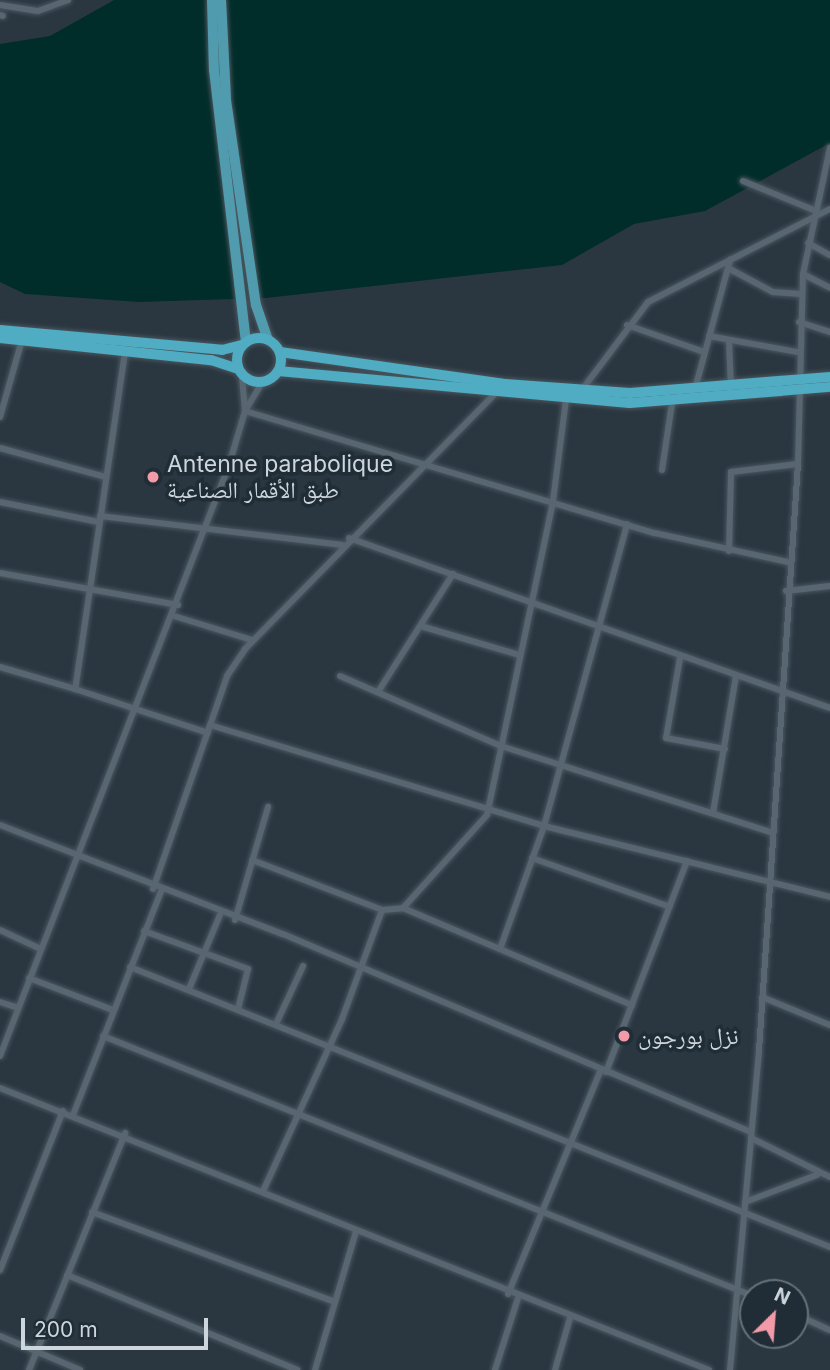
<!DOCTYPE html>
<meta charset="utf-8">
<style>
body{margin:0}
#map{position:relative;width:830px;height:1370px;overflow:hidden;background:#2a3741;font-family:Inter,"Noto Naskh Arabic",sans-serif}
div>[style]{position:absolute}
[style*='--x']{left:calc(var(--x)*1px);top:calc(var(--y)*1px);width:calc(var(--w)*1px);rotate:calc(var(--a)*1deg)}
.water>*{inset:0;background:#002d2a}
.roads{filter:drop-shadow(0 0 2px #4a565e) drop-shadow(0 0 2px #4a565e)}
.minor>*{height:6px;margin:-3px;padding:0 3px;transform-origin:3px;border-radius:3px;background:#576671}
.primary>*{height:10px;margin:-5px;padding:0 5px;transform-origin:5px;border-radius:5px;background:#519bae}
.trunk>*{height:10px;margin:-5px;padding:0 5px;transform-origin:5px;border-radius:5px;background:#4facc2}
.trunk>.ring{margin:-5px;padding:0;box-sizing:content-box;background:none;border:10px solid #4facc2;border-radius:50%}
.dots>*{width:19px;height:19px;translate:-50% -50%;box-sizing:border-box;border:4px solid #202d37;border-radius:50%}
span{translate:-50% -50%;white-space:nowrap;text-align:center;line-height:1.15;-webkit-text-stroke:7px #202d37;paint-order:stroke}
.poi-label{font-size:23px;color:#cdd6dc}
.left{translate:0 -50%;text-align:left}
.north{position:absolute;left:739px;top:1279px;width:70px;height:70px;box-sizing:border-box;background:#202d37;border:2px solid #657179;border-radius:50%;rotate:25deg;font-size:19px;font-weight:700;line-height:28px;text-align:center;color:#cdd6dc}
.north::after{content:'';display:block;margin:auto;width:24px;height:32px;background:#f39aa8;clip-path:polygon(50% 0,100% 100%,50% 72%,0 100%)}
.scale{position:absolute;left:21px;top:1318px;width:187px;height:32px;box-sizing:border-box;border:4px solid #cdd6dc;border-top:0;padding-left:9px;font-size:21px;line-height:24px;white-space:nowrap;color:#cdd6dc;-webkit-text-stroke:5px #202d37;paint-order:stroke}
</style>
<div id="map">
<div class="water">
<div style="clip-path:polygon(114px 0,830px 0,830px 143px,705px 211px,634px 224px,562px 265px,266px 298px,139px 302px,25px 294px,0 282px,0 44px,50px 36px)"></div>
</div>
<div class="roads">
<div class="minor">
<div style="--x:0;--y:5;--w:38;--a:9"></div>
<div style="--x:38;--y:11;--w:32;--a:-20"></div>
<div style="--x:0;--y:15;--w:3;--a:18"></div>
<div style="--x:743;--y:181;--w:79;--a:22.3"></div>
<div style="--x:808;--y:243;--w:25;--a:29"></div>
<div style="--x:728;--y:268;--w:51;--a:28.1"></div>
<div style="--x:773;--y:292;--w:28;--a:4"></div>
<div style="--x:803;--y:274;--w:30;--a:27"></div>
<div style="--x:799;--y:322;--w:33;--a:18"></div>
<div style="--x:627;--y:325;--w:82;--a:19.3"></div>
<div style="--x:709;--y:336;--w:89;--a:10.3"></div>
<div style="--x:729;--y:341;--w:47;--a:87.6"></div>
<div style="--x:125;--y:352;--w:341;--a:98.4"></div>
<div style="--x:75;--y:689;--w:140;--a:18.3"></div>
<div style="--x:695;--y:389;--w:134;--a:-74.8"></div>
<div style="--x:581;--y:391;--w:111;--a:-53"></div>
<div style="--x:648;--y:302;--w:204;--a:-27.1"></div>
<div style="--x:245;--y:411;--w:428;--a:16.6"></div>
<div style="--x:655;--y:533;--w:136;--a:12.3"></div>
<div style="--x:245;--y:411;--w:35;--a:-59"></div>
<div style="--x:0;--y:417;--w:80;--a:-74.1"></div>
<div style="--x:0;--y:448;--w:110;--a:15.3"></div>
<div style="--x:662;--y:470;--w:68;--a:-81.5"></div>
<div style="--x:0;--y:502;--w:101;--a:11.4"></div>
<div style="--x:100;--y:516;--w:244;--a:6.8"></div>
<div style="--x:349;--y:538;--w:510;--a:19.46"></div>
<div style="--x:729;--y:551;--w:79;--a:-88.5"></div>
<div style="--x:731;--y:472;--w:67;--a:-6.8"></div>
<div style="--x:0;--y:573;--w:181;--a:10.2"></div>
<div style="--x:786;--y:591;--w:44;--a:-6.5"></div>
<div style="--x:174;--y:616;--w:82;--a:17.1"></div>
<div style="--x:424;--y:627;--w:100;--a:16.3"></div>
<div style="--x:680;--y:658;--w:81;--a:99.9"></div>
<div style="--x:666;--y:738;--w:60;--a:10.6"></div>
<div style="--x:0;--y:667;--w:78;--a:16.3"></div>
<div style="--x:340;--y:676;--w:176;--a:23.5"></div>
<div style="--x:501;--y:746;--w:283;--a:17.7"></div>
<div style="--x:378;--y:692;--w:140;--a:-57.6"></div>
<div style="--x:210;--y:725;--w:349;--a:16.8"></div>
<div style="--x:544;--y:826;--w:295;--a:13.9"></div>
<div style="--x:713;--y:813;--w:139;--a:-80.5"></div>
<div style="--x:0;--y:825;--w:303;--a:21.1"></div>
<div style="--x:283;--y:934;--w:508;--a:22.93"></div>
<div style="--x:532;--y:858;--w:146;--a:19.5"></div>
<div style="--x:252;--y:860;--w:139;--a:21"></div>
<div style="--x:382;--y:910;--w:21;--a:-5"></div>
<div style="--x:403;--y:908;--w:249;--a:23"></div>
<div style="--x:153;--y:889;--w:225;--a:-70.8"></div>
<div style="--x:227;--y:676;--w:32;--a:-56"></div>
<div style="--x:245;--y:649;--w:360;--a:-45.6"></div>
<div style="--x:403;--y:908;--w:125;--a:-47.9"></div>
<div style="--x:487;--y:815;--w:321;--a:-78.1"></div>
<div style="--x:553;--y:501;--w:102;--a:-82.7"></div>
<div style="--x:235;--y:920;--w:118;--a:-73.7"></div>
<div style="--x:0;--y:930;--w:45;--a:24.9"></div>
<div style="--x:144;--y:931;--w:111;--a:20.1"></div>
<div style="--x:248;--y:969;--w:41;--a:104"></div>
<div style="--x:500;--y:949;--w:131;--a:-70.3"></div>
<div style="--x:544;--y:826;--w:313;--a:-74.6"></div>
<div style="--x:130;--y:967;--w:754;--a:21.8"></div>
<div style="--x:29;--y:978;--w:90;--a:20.9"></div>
<div style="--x:189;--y:989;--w:80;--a:-67.3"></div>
<div style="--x:762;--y:997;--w:74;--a:22.4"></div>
<div style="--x:0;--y:1002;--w:19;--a:18"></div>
<div style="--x:276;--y:1024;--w:64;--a:-65"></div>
<div style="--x:103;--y:1036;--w:700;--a:21.8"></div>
<div style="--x:0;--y:1056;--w:634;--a:-68.82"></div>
<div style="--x:229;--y:465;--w:56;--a:-73.5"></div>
<div style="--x:245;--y:411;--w:36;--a:-95"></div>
<div style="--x:606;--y:1072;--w:226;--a:-69"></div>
<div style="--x:0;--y:1088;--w:763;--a:21.69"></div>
<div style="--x:73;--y:1115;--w:240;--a:-68.5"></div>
<div style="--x:751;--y:1138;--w:88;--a:26.3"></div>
<div style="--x:263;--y:1191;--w:189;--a:-65.3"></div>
<div style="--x:342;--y:1019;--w:116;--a:-69.8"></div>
<div style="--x:745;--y:1202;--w:77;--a:-20.6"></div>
<div style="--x:92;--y:1212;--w:259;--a:20.3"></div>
<div style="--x:0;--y:1270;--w:171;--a:-68.4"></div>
<div style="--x:67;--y:1275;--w:249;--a:22.4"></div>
<div style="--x:508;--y:1294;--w:243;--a:-67.5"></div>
<div style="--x:795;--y:1314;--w:38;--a:25"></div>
<div style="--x:0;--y:1336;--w:87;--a:23"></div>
<div style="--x:29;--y:1370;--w:256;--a:-67.9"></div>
<div style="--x:315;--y:1370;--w:144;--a:-73.5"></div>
<div style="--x:495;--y:1370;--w:76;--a:-72.3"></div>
<div style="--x:555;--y:1370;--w:54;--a:-73.9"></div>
<div style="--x:730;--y:1370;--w:320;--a:-84.8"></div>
<div style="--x:759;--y:1051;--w:588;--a:-86.2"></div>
<div style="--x:798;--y:464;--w:190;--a:-88.5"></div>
<div style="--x:803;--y:274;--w:129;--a:-77.9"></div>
</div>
<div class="primary">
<div style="--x:212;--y:0;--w:70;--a:88.4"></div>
<div style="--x:214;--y:70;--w:274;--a:83.3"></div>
<div style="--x:221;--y:0;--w:100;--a:87.1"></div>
<div style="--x:226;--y:100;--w:207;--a:81.7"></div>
<div style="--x:256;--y:305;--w:36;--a:71"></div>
</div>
<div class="trunk">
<div style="--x:0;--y:330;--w:223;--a:5.1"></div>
<div style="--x:222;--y:350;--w:21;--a:-14"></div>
<div class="ring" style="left:237px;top:338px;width:34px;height:34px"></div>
<div style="--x:0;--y:338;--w:212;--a:6"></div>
<div style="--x:211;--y:360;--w:28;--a:18"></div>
<div style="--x:280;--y:352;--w:227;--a:8.1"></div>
<div style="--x:505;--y:384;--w:125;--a:4.1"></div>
<div style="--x:630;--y:393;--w:201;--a:-4.6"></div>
<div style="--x:278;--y:371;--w:353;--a:5.2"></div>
<div style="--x:630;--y:403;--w:201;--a:-4.6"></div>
</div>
</div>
<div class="dots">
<div style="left:153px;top:477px;background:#f39aa8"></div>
<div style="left:624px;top:1036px;background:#f39aa8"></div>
</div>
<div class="poi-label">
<span class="left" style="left:167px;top:477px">Antenne parabolique<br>طبق الأقمار الصناعية</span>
<span class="left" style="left:638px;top:1036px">نزل بورجون</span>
</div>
<div class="north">N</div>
<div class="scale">200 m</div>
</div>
